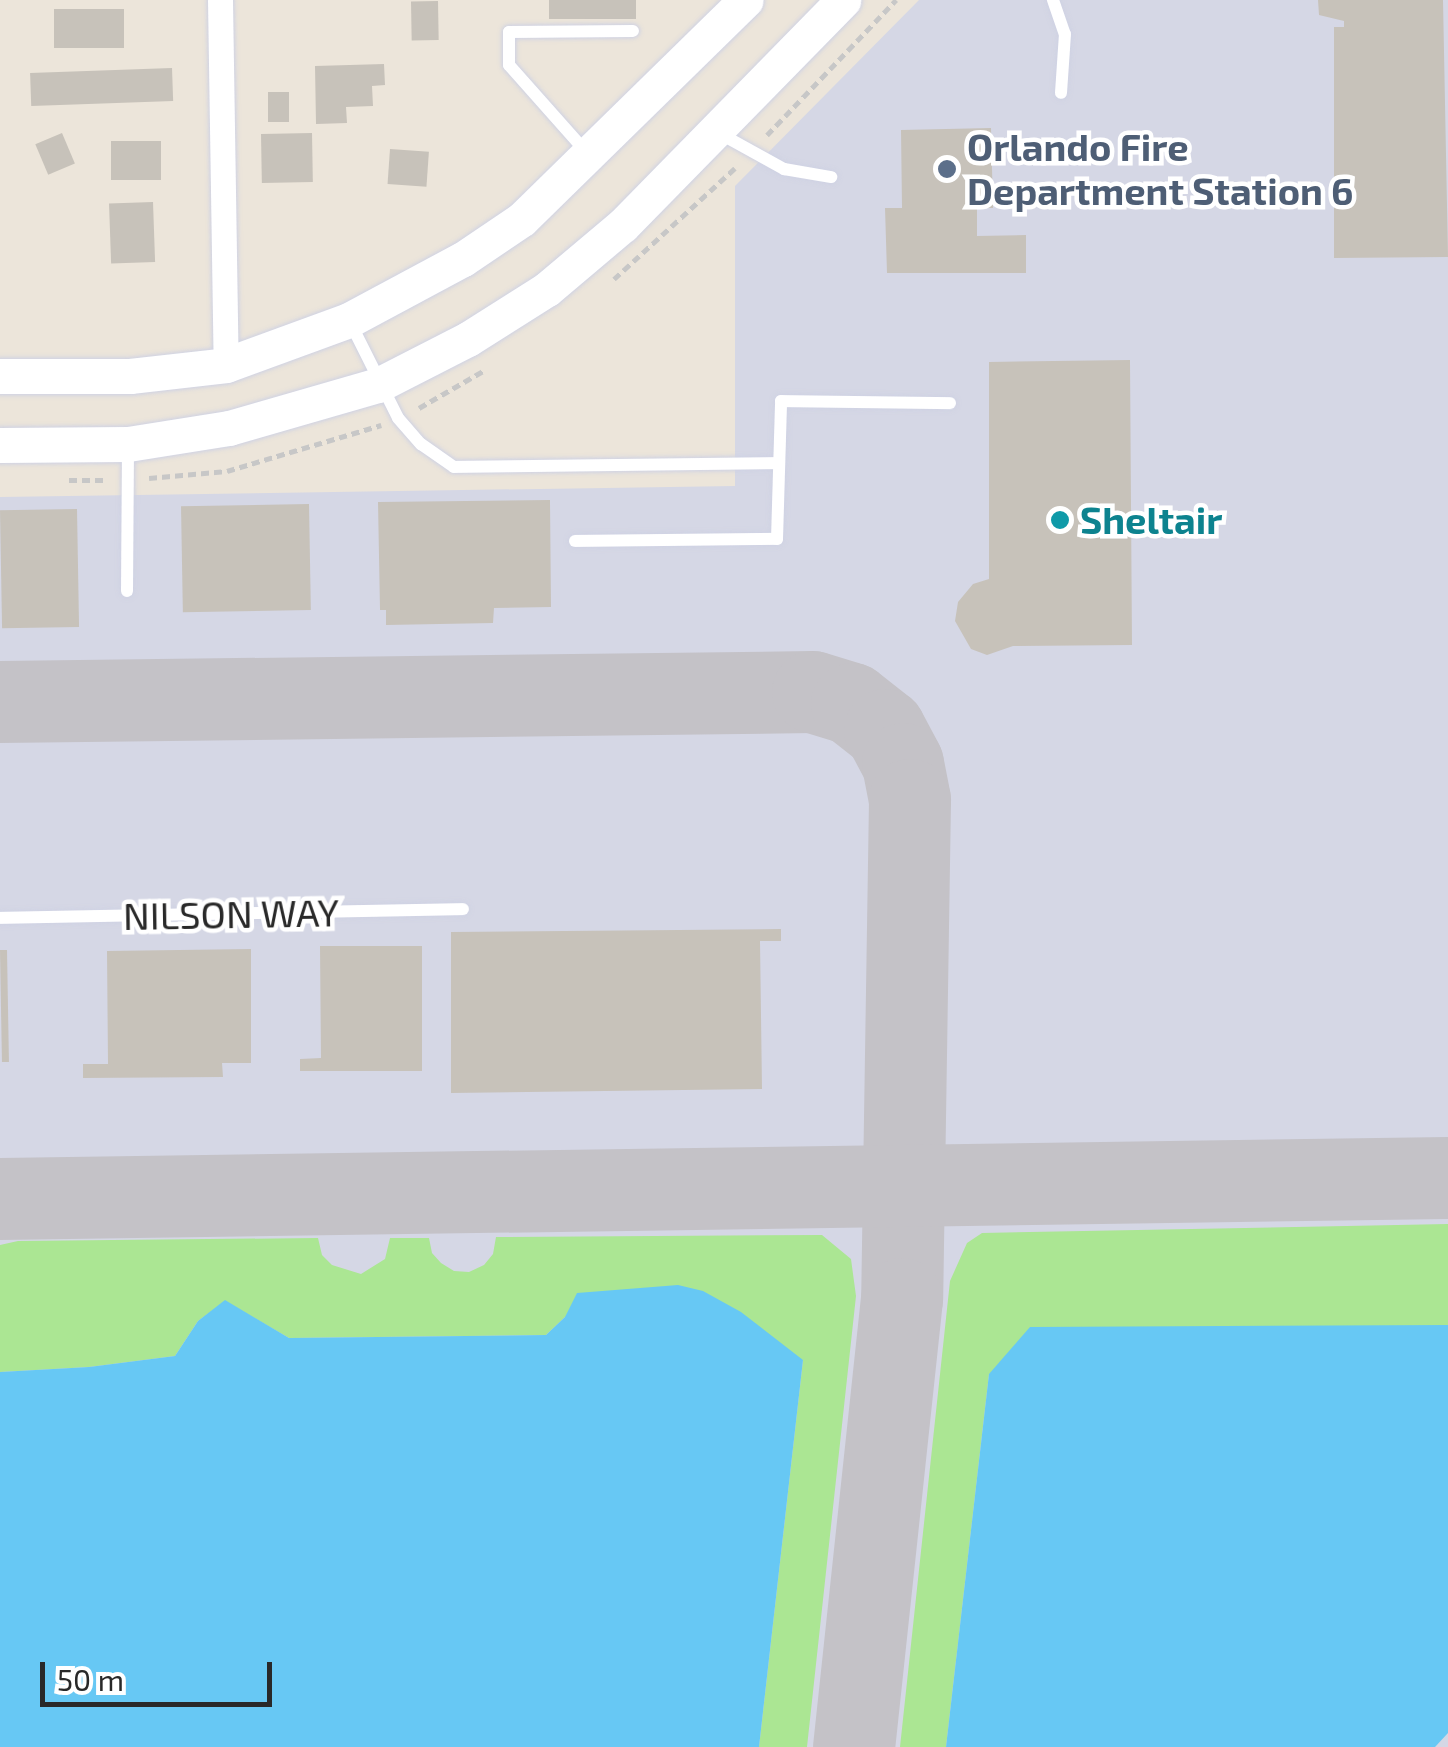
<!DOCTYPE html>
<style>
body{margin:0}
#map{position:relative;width:1448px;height:1747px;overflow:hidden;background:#ece5da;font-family:"Exo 2",sans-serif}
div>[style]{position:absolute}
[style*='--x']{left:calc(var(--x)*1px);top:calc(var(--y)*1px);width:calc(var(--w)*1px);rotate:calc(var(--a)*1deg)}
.airport>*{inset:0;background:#d5d7e5}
.green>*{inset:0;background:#abe693}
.water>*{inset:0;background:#67c8f4}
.taxiway>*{height:82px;margin:-41px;padding:0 41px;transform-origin:41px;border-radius:41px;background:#c4c2c7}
.building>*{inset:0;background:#c7c2ba;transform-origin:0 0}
.path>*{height:5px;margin-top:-2.5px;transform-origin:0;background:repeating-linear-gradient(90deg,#c7c7c7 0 8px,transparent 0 13px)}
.roads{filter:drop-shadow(0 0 2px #cfd2e3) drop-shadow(0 0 2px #cfd2e3)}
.lane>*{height:12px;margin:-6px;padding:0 6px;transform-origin:6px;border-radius:6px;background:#fff}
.street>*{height:25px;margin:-12.5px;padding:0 12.5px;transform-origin:12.5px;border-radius:12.5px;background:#fff}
.secondary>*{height:35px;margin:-17.5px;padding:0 17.5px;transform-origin:17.5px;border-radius:17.5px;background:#fff}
.dots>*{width:28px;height:28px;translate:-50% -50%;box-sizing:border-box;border:5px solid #fff;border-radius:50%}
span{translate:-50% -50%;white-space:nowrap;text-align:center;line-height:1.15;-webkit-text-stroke:9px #fff;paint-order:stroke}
.service-label{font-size:38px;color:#4e5e75;font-weight:700}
.left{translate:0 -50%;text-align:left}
.culture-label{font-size:38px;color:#0d838f;font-weight:700}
.street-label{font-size:38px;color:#292929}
.scale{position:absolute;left:40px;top:1662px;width:232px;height:45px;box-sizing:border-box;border:5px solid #292929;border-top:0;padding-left:12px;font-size:30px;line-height:35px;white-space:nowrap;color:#292929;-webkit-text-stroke:8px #fff;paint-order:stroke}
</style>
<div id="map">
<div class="airport">
<div style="clip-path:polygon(919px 0,1448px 0,1448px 1747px,0 1747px,0 497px,735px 486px,735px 186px)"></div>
</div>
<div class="green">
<div style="clip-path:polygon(1448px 1224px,1448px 1325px,989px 1374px,946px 1747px,900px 1747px,950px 1281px,967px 1243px,982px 1233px)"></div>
<div style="clip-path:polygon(822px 1235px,851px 1259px,856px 1296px,807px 1747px,759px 1747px,803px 1360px,565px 1317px,546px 1335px,289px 1338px,225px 1301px,198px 1321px,175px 1356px,89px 1367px,0 1372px,0 1245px,18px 1241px,318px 1238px,322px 1255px,332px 1265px,361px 1274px,385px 1259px,390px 1238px,429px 1238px,432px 1253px,441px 1263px,454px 1271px,469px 1272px,484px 1265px,493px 1254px,496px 1237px)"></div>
</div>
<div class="water">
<div style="clip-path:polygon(678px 1285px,703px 1291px,741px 1312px,803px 1360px,759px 1747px,0 1747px,0 1372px,89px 1367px,175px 1356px,198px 1321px,225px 1300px,289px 1338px,546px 1335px,565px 1317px,577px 1293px)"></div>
<div style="clip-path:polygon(1448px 1325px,1448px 1733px,1435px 1747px,946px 1747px,989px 1374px,1030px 1327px)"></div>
</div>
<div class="taxiway">
<div style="--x:0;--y:702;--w:813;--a:-0.7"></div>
<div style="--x:813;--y:692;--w:41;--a:17.1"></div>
<div style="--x:852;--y:704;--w:42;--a:38.2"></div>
<div style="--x:885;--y:730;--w:38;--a:62"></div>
<div style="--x:903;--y:764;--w:37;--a:79"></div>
<div style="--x:910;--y:800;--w:499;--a:90.9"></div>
<div style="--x:902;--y:1299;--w:451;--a:96.1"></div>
<div style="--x:0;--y:1199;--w:1448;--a:-0.83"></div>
</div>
<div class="building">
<div style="left:549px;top:0;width:87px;height:19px"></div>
<div style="clip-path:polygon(1318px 0,1443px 0,1448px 257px,1334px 258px,1334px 27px,1344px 27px,1344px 21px,1319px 15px)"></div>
<div style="left:438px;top:1px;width:39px;height:27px;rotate:89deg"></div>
<div style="left:124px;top:9px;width:39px;height:70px;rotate:90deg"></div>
<div style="clip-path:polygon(384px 64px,385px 85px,372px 86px,373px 106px,346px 107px,347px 123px,316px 124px,315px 66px)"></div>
<div style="left:172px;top:68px;width:33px;height:142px;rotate:88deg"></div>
<div style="left:268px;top:92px;width:21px;height:30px"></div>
<div style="clip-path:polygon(991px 128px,993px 208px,977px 208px,977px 236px,1026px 235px,1026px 273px,887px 273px,885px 208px,902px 208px,901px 130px)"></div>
<div style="left:62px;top:133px;width:33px;height:29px;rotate:67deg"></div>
<div style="left:312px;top:133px;width:49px;height:51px;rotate:89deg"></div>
<div style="left:161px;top:141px;width:39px;height:50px;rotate:90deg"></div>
<div style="left:390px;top:149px;width:39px;height:35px;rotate:4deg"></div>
<div style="left:153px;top:202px;width:60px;height:44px;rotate:88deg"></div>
<div style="clip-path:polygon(1130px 360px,1132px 645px,1013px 646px,987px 655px,971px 649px,955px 621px,958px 602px,973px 584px,989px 579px,989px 362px)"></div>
<div style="clip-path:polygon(550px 500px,551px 607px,494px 608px,493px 623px,386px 625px,386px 610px,380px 610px,378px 502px)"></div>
<div style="left:309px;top:504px;width:106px;height:128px;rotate:89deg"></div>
<div style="left:77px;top:509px;width:118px;height:77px;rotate:89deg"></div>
<div style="clip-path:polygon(781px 929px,781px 941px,760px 941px,762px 1089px,451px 1093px,451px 932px)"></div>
<div style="clip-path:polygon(320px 946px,422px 946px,422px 1071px,300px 1071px,300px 1059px,321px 1058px)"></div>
<div style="clip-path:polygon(251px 949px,251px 1063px,222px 1063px,223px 1077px,83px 1078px,83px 1064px,108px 1064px,107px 951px)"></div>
<div style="left:7px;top:950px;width:112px;height:7px;rotate:89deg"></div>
</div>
<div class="path">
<div style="--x:767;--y:135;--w:187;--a:-46.3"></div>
<div style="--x:614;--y:279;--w:164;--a:-42.5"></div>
<div style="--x:419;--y:408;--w:74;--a:-30"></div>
<div style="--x:149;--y:478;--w:78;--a:-5.1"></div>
<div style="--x:227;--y:471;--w:161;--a:-16.6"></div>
<div style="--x:69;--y:480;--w:39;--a:0"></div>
</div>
<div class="roads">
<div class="lane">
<div style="--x:1053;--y:0;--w:36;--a:71"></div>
<div style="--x:1065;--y:34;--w:59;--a:93.9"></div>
<div style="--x:717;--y:132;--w:77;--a:28.9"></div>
<div style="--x:784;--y:169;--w:48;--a:9.7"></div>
<div style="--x:588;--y:154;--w:119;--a:-131.6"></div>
<div style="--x:509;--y:65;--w:33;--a:-90"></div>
<div style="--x:509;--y:32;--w:124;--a:-0.5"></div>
<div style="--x:350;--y:322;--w:107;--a:63.4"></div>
<div style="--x:398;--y:418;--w:35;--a:49"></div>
<div style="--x:421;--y:444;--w:40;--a:34.9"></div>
<div style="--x:454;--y:467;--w:325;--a:-0.7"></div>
<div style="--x:575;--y:541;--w:202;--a:-0.6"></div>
<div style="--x:777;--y:539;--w:138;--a:-88.3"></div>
<div style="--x:781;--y:401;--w:169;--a:0.7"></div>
<div style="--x:127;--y:591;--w:145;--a:-89.6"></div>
<div style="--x:0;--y:918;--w:463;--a:-1.1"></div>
</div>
<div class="street">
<div style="--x:220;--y:0;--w:365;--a:89.1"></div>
</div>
<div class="secondary">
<div style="--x:0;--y:376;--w:130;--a:0"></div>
<div style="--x:130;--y:376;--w:97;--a:-6.5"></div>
<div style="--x:226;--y:365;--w:131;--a:-20.1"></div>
<div style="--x:349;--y:320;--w:129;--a:-28.2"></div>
<div style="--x:463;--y:259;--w:71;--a:-34.1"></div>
<div style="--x:522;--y:219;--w:313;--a:-44.4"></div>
<div style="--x:0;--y:445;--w:128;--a:-0.4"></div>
<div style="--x:128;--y:444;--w:102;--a:-9"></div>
<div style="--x:229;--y:428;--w:155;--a:-16.1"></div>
<div style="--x:378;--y:385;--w:101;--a:-27.1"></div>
<div style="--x:468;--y:339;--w:93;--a:-32.3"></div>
<div style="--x:547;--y:289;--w:99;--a:-40.1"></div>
<div style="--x:623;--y:225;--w:315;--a:-45.6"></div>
</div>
</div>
<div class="dots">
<div style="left:947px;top:169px;background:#5c6f8a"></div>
<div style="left:1060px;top:520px;background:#0f9aa8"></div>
</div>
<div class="service-label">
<span class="left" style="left:967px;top:169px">Orlando Fire<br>Department Station 6</span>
</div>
<div class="culture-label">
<span class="left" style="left:1080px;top:520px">Sheltair</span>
</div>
<div class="street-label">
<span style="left:231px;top:914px;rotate:-1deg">NILSON WAY</span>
</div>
<div class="scale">50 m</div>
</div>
